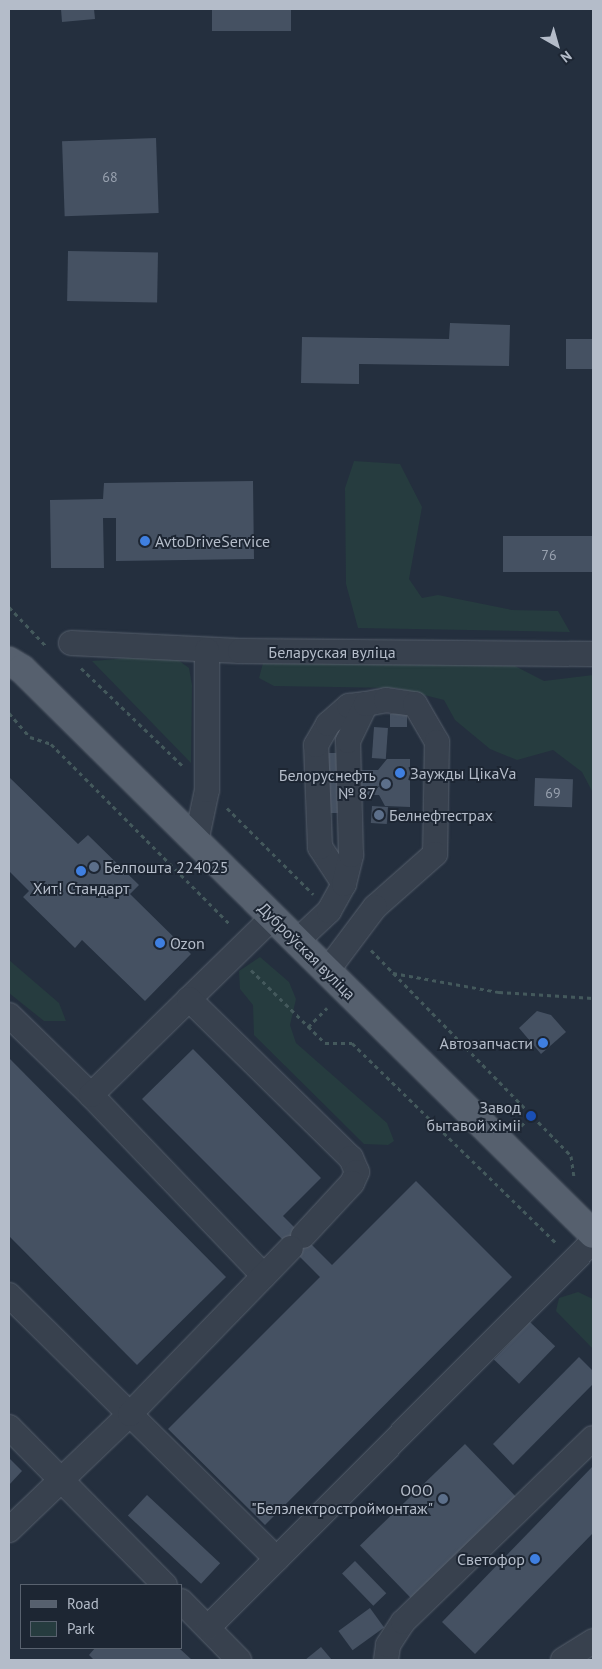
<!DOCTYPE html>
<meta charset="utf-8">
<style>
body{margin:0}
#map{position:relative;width:602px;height:1669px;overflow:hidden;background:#242f3e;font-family:"PT Sans",sans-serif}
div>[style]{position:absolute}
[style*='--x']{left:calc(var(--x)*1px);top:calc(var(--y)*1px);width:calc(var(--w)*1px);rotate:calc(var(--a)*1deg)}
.green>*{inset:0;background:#263c3f}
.building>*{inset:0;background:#455162;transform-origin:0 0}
.path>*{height:3px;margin-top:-1.5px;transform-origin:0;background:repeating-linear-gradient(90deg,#44595c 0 4px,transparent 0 8px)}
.roads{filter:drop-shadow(0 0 1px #565f6c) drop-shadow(0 0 1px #565f6c)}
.minor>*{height:24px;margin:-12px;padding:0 12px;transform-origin:12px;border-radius:12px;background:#38414e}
.major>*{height:28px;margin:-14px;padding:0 14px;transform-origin:14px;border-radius:14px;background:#56606e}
.dots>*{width:14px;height:14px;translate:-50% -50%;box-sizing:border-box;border:2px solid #1d2633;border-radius:50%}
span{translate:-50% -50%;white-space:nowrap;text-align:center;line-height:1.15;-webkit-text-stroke:4px #1d2633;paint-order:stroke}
.number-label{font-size:14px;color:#98a1af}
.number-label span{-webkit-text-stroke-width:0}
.poi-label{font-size:16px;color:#b4bcc9}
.left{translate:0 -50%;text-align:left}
.right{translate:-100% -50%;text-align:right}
.street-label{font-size:16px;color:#b4bcc9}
.frame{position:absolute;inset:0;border:10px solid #b4bcc9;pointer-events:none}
.legend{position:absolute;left:20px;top:1584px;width:162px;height:65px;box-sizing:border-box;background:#1d2633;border:1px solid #59626f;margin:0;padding:6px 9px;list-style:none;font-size:15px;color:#b4bcc9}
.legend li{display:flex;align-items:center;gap:10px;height:25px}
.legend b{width:25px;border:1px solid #59626f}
.north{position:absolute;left:532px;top:20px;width:50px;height:50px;-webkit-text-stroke:4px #1d2633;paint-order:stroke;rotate:142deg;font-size:14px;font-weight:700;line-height:20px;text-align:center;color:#b4bcc9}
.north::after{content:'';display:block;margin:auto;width:18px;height:22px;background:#b4bcc9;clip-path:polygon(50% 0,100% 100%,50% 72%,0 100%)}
</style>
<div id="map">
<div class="green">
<div style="clip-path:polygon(354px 461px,400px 464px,422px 507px,409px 579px,422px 598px,438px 595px,512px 610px,558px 611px,570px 632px,358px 628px,346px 584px,345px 488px)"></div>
<div style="clip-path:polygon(128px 658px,178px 660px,189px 668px,192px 685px,191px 763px,92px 661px)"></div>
<div style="clip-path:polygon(263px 663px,513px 665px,544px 681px,593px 675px,593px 793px,582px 772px,553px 750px,517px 760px,490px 749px,455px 720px,444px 700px,396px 688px,274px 686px,259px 678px)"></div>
<div style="clip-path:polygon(260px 957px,289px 982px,296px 999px,290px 1025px,296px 1043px,387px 1123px,394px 1141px,388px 1145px,364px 1144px,254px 1035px,253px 1005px,240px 989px,239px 971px)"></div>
<div style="clip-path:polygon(9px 960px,59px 1003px,66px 1021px,44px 1021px,9px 993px)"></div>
<div style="clip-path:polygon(578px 1292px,593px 1299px,593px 1349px,556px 1311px,559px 1298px)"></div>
</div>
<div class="building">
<div style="clip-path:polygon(61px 9px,94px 9px,95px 19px,62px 22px)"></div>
<div style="left:212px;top:9px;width:79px;height:22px"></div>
<div style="left:156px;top:138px;width:75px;height:94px;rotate:88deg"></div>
<div style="left:68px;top:251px;width:90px;height:50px;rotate:1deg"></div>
<div style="clip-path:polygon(450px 323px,510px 325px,509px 366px,359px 364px,359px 384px,301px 383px,302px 337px,449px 339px)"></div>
<div style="left:566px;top:339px;width:27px;height:30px"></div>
<div style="clip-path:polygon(253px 481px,254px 559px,116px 561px,116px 518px,103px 518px,104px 568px,51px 568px,50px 500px,103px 499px,104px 483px)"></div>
<div style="left:593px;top:536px;width:36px;height:90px;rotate:90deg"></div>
<div style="left:390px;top:714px;width:17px;height:13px"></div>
<div style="left:374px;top:727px;width:14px;height:31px;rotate:4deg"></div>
<div style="clip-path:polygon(326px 753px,357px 753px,357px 770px,378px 770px,387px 759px,410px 759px,410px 807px,385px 806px,379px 795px,356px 795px,356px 813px,326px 813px)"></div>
<div style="clip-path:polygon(9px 777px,78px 844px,88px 835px,139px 885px,130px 894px,191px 954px,145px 1001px,82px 940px,75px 948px,23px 897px,29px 891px,9px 871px)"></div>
<div style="left:535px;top:778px;width:38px;height:28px;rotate:2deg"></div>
<div style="left:372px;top:806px;width:16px;height:17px;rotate:4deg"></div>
<div style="clip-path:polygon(537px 1011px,551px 1015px,566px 1032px,541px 1054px,519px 1028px)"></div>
<div style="clip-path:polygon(193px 1049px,321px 1178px,283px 1216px,332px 1265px,416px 1181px,512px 1277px,265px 1525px,168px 1429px,320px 1277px,142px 1099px)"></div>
<div style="clip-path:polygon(9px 1058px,226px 1277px,137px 1365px,9px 1236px)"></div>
<div style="left:530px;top:1322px;width:35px;height:52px;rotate:44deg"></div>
<div style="clip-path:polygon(579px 1357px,593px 1371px,593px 1384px,513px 1465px,493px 1444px)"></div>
<div style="left:465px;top:1444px;width:76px;height:146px;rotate:46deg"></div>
<div style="clip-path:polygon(9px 1458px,22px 1471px,9px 1485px)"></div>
<div style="clip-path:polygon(593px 1466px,593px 1533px,475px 1654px,442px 1622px)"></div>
<div style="left:147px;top:1495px;width:100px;height:28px;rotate:43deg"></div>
<div style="left:355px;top:1561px;width:45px;height:18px;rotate:46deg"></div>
<div style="left:370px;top:1608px;width:24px;height:39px;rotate:54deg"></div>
<div style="clip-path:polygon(321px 1647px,332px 1660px,305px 1660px)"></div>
<div style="clip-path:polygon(95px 1648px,179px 1648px,192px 1660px,94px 1660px,89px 1655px)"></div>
</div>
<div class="path">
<div style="--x:9;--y:607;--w:54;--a:46.5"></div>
<div style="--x:81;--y:668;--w:141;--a:43.9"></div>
<div style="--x:9;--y:713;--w:32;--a:49"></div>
<div style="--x:30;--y:737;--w:22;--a:18"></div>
<div style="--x:51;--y:744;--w:255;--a:45.2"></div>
<div style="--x:227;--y:808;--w:122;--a:45"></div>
<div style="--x:371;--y:950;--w:287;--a:45.8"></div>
<div style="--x:571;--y:1156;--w:22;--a:82"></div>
<div style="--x:251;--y:970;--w:104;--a:44.6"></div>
<div style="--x:325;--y:1043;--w:27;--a:0"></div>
<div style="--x:352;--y:1043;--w:287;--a:44.4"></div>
<div style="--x:393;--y:973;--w:108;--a:10.2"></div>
<div style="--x:499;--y:992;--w:94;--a:3.7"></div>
<div style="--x:308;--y:1027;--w:27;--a:-45"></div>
<div style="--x:521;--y:1126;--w:14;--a:-45"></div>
</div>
<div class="roads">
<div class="minor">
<div style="--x:71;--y:643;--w:169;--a:2.7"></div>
<div style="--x:240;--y:651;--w:353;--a:0.5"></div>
<div style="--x:196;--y:842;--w:53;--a:-78.1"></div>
<div style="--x:207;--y:790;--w:140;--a:-90"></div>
<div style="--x:344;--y:884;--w:44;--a:-123"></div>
<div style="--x:320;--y:847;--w:102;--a:-92.2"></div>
<div style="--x:316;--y:745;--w:24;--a:-60"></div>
<div style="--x:328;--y:724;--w:28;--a:-41"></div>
<div style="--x:349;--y:706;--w:17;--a:-7"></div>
<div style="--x:297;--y:941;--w:44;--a:-43.2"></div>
<div style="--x:329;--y:911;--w:31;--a:-61"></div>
<div style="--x:344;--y:884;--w:30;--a:-76"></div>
<div style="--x:351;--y:855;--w:114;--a:-91.5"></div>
<div style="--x:348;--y:741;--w:41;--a:-64.1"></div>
<div style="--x:366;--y:704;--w:20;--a:-11"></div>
<div style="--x:386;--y:700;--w:29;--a:8"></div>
<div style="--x:415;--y:704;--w:44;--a:59.9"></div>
<div style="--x:437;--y:742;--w:112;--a:91"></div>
<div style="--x:435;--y:854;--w:80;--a:138.5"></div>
<div style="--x:375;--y:907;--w:80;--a:126.9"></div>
<div style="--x:189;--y:999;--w:117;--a:-44.3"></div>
<div style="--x:9;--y:1015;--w:115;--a:44.3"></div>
<div style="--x:91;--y:1095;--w:250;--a:46.3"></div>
<div style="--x:91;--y:1095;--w:137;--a:-44.4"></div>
<div style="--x:189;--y:999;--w:227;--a:44.5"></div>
<div style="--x:351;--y:1158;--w:15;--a:67"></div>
<div style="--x:357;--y:1172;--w:12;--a:114"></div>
<div style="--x:352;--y:1183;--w:72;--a:132.8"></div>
<div style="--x:9;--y:1295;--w:376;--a:44.6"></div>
<div style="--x:9;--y:1427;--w:222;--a:45.4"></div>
<div style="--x:9;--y:1530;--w:168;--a:-43.8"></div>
<div style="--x:130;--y:1414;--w:231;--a:-45.9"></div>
<div style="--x:181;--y:1601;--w:83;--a:45.5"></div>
<div style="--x:208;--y:1628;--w:546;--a:-45.15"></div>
<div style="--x:386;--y:1660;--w:15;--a:-82"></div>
<div style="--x:388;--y:1645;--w:27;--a:-57"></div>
<div style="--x:403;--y:1622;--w:264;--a:-44.1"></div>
<div style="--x:563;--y:1660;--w:36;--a:-32"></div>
</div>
<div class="major">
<div style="--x:9;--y:661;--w:15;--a:32"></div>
<div style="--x:22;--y:669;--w:803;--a:44.7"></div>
</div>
</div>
<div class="dots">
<div style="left:145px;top:541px;background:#3f7fe0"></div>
<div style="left:400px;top:773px;background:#3f7fe0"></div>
<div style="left:386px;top:784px;background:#5c6f8a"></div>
<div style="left:379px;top:815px;background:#5c6f8a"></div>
<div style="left:94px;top:867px;background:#5c6f8a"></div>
<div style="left:81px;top:871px;background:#3f7fe0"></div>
<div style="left:160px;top:943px;background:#3f7fe0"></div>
<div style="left:543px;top:1043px;background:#3f7fe0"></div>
<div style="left:531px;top:1116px;background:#1a4fb4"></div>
<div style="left:443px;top:1499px;background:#5c6f8a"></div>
<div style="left:535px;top:1559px;background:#3f7fe0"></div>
</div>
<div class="number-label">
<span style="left:110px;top:177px">68</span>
<span style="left:549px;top:555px">76</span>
<span style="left:553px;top:793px">69</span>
</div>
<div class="poi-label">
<span class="left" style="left:155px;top:541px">AvtoDriveService</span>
<span class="left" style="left:410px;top:773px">Заужды ЦікаVа</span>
<span class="right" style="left:376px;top:784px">Белоруснефть<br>№ 87</span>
<span class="left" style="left:389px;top:815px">Белнефтестрах</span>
<span class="left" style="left:104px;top:867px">Белпошта 224025</span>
<span style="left:81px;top:888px">Хит! Стандарт</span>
<span class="left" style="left:170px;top:943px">Ozon</span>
<span class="right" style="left:533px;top:1043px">Автозапчасти</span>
<span class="right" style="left:521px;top:1116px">Завод<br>бытавой хіміі</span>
<span class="right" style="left:433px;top:1499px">ООО<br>"Белэлектростроймонтаж"</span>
<span class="right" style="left:525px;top:1559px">Светофор</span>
</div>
<div class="street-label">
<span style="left:332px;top:652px">Беларуская вуліца</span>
<span style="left:307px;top:951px;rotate:45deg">Дуброўская вуліца</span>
</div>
<div class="frame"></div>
<ul class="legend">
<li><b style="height:6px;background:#56606e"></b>Road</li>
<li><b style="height:14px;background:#263c3f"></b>Park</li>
</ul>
<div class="north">N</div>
</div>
